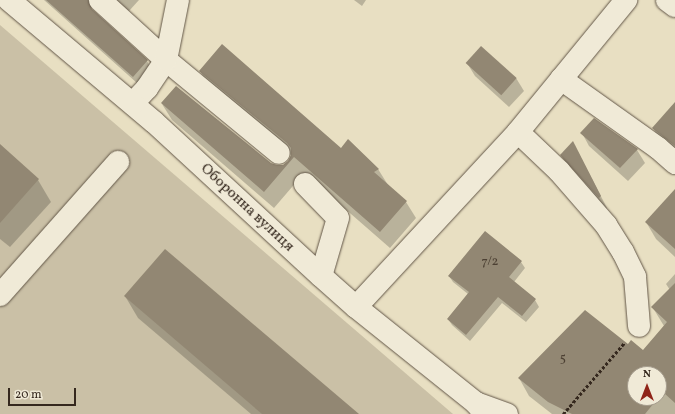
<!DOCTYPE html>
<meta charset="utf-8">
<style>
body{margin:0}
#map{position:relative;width:675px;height:414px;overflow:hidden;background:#e8dfc2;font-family:Vollkorn,serif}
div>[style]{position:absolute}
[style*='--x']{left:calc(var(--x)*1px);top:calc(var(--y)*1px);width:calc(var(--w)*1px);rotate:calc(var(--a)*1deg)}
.green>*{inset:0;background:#cac0a6}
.shadow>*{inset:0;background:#0003}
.building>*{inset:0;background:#928773;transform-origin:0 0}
.path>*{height:2.5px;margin-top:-1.25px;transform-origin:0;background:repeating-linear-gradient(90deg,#35281e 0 3px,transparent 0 5px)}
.roads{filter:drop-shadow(0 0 1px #625647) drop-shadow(0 0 1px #625647)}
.minor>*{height:22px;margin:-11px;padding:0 11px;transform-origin:11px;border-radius:11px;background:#f0ead7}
span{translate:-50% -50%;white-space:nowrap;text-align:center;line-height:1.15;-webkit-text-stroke:3px #f0ead7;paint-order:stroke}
.number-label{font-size:13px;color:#4c4033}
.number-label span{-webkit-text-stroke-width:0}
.street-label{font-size:15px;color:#35281e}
.north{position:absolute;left:627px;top:366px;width:40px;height:40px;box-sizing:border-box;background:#f0ead7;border:1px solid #a59c8d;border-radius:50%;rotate:0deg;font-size:11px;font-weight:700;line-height:16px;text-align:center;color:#35281e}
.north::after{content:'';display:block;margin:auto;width:14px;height:18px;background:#8f2418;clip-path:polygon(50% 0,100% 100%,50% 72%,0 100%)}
.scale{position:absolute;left:8px;top:388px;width:68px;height:18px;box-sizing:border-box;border:2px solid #35281e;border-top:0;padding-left:5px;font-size:12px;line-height:14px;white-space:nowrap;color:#35281e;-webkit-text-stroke:3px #f0ead7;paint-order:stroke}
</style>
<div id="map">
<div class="green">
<div style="clip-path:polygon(0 25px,453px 414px,0 414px)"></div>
</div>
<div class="shadow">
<div style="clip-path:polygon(44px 0,93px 0,91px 10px,147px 61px,151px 68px,137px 83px)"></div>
<div style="clip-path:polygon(115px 0,139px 0,129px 11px)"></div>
<div style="clip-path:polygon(354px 0,366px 0,362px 6px)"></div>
<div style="clip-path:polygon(467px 63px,516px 78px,524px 91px,509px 107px,475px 76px)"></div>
<div style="clip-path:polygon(200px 71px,378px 169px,388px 185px,406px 202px,416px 218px,390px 248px,304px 173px,274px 208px,172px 120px,162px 104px,271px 164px,277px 166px,283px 166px,289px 162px,292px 156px,210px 88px)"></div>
<div style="clip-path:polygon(675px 103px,675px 155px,663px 146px,653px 128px)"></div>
<div style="clip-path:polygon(582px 133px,637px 150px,645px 163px,628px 181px,589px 146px)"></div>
<div style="clip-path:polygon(0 146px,38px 180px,51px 202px,10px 247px,0 239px)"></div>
<div style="clip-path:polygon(579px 154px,607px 208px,606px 209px,568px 166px,561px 155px)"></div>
<div style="clip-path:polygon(675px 190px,675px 257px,656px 239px,646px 222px)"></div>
<div style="clip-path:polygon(521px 262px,525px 268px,514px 282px,535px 300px,539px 307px,526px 322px,502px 303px,470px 341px,452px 325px,448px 319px,468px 294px,453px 282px,449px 276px)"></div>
<div style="clip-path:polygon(evenodd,675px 274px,675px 414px,552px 414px,529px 396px,519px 378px,628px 345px,643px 351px,664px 326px,653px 308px,670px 290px,666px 284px,675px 274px,635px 374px,659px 374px,659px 398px,635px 398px,635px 374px)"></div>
<div style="clip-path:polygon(125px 296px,357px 414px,251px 414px,138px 318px)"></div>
</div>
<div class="building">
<div style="clip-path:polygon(46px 0,88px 0,92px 9px,148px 60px,133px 77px)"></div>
<div style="clip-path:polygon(222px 44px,341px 148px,348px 139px,379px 169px,374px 172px,407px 201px,380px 232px,294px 157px,264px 192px,161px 103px,176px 86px,271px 163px,277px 165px,283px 165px,288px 161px,291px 155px,291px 148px,287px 143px,199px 71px)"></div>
<div style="left:481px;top:46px;width:48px;height:23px;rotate:42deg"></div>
<div style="clip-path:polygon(675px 102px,675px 146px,652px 128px)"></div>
<div style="clip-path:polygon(594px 118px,638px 149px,620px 168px,580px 133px)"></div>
<div style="clip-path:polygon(573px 141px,601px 196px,599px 198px,560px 155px)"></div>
<div style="clip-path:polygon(0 144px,39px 179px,0 223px)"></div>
<div style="clip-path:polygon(675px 189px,675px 249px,645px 222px)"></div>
<div style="clip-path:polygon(485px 231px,522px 261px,509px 277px,536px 299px,522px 316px,498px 297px,466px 335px,447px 319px,469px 292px,448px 276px)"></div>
<div style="clip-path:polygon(165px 249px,359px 414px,262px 414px,124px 296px)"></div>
<div style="clip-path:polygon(675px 283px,675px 403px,664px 393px,659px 397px,659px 374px,635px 374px,635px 398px,658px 398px,645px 414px,572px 414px,548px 402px,518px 378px,585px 310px,628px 344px,631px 340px,643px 350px,667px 322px,651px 307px)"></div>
</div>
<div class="path">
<div style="--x:563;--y:414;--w:94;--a:-49.3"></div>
</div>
<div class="roads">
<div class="minor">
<div style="--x:9;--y:0;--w:189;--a:40.1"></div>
<div style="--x:154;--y:122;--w:227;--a:42.7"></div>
<div style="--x:321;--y:276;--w:47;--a:41.5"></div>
<div style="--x:356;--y:307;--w:154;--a:38.7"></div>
<div style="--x:476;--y:403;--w:14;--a:51"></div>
<div style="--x:100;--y:0;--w:89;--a:42.3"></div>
<div style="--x:166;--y:60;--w:146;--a:39.5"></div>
<div style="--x:667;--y:0;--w:10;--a:37"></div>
<div style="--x:561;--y:79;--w:119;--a:35.4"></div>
<div style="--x:658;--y:148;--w:23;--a:41"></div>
<div style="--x:133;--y:103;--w:21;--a:-47"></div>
<div style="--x:147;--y:88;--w:34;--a:-56"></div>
<div style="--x:166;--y:60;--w:61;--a:-78.7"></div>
<div style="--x:518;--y:132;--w:57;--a:43.6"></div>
<div style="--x:559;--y:171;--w:72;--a:49"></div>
<div style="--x:606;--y:225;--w:32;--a:58"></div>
<div style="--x:623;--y:252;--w:28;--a:64"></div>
<div style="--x:635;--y:277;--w:49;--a:85.3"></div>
<div style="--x:305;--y:184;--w:47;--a:45.9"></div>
<div style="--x:338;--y:218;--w:60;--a:106.3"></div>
<div style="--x:0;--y:295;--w:178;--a:-48.4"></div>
<div style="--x:356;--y:307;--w:238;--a:-47.2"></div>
<div style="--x:518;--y:132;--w:171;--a:-50.7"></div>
<div style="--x:476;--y:403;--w:33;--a:20"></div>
</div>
</div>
<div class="number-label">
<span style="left:490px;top:262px">7/2</span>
<span style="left:563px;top:359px">5</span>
</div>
<div class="street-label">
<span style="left:247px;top:208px;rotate:43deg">Оборонна вулиця</span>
</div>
<div class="north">N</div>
<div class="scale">20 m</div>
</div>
